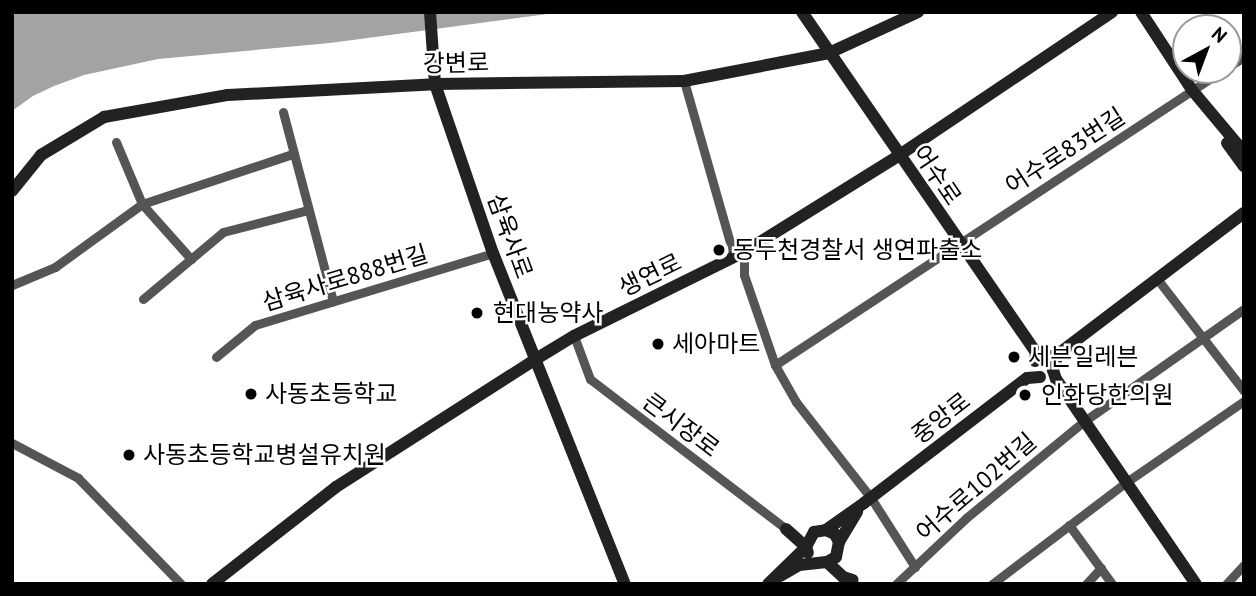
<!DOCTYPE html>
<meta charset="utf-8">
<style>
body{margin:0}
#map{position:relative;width:1256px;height:596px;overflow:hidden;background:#fff;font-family:"PT Sans","Noto Sans KR",sans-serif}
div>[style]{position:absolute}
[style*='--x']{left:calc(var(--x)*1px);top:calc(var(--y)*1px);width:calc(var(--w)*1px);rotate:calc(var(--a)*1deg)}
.water>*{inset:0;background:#a3a3a3}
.street>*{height:9px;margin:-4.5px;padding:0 4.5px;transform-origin:4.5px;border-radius:4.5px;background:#555}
.secondary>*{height:12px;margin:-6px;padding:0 6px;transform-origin:6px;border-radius:6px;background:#222}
.dots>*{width:19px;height:19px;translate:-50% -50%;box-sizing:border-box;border:4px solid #fff;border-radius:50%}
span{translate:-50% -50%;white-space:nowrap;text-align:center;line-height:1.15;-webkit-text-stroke:5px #fff;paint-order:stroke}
.street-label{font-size:24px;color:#000}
.poi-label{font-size:24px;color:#000}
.left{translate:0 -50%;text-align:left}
.frame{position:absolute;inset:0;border:14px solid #000;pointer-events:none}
.north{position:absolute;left:1172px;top:14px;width:70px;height:70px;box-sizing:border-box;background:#fff;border:2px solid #999;border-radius:50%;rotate:41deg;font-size:19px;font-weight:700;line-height:28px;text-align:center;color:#000}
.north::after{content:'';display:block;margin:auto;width:24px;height:32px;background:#000;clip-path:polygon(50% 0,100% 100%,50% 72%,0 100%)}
</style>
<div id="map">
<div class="water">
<div style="clip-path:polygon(18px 12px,563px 12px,330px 43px,158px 59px,84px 75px,54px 86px,33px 96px,12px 111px,12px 16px)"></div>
</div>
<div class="street">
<div style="--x:1228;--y:67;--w:19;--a:-32"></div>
<div style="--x:684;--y:81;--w:183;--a:74.1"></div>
<div style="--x:283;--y:112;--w:196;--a:75.2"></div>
<div style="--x:116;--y:142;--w:67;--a:67.2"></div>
<div style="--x:142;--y:204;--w:74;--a:48.3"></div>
<div style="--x:744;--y:252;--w:23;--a:90"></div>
<div style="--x:744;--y:275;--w:95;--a:71"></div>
<div style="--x:775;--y:365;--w:43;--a:60.4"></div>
<div style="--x:796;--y:402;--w:122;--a:52"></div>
<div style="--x:871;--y:498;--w:82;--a:57.5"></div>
<div style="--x:1158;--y:280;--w:140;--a:52.2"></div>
<div style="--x:12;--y:285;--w:47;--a:-22.7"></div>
<div style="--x:55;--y:267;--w:107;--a:-35.9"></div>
<div style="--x:142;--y:204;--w:158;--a:-18.4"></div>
<div style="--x:143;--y:299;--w:104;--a:-39.9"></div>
<div style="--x:223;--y:232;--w:88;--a:-14.5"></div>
<div style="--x:574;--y:336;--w:46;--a:69.6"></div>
<div style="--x:590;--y:379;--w:247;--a:37.4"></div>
<div style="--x:216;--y:357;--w:50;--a:-39.4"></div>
<div style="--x:255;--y:325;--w:249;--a:-16.8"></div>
<div style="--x:775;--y:365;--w:536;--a:-33.36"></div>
<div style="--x:12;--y:443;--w:75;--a:27.9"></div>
<div style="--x:78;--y:478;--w:148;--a:45.8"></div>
<div style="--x:1069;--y:525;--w:73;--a:53.9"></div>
<div style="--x:896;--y:584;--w:96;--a:-43.3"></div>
<div style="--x:966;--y:518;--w:151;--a:-39.4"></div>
<div style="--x:1083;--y:422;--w:197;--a:-35.1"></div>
<div style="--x:992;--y:584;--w:167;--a:-37.2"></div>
<div style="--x:1125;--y:483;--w:145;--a:-34.6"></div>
<div style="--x:1086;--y:584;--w:22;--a:-47"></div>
<div style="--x:1226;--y:584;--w:26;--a:-47"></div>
</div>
<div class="secondary">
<div style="--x:430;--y:12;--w:72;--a:86"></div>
<div style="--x:435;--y:84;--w:179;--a:71.1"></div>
<div style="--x:493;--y:253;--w:356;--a:68.3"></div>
<div style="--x:802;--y:12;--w:414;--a:55.5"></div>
<div style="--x:1036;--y:353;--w:8;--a:97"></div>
<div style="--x:1141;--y:12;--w:93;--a:56.8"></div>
<div style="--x:1192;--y:90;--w:81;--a:50"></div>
<div style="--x:1227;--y:143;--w:29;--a:54"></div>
<div style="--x:12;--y:191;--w:46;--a:-51.1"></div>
<div style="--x:41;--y:155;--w:74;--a:-31.1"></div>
<div style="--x:104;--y:117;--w:126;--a:-10.1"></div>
<div style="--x:228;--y:95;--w:207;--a:-3"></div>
<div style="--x:435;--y:84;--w:249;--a:-0.7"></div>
<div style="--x:684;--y:81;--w:148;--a:-10.9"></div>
<div style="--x:829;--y:53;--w:98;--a:-24.7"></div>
<div style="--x:1036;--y:353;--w:10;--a:29"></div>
<div style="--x:1045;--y:358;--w:14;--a:-17"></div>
<div style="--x:1058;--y:354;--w:233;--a:-37.2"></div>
<div style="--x:1058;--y:354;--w:17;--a:107"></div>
<div style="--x:1053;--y:370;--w:9;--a:72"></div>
<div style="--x:1056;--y:379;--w:248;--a:55.7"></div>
<div style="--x:786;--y:529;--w:27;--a:42"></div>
<div style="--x:806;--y:547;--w:6;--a:72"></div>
<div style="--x:839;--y:542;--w:35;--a:-59"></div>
<div style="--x:827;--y:562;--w:22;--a:43"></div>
<div style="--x:843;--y:577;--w:10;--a:17"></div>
<div style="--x:780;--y:576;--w:22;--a:-30"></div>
<div style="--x:799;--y:565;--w:28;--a:-6"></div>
<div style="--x:827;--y:562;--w:10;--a:-29"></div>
<div style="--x:836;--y:557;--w:15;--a:-79"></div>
<div style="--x:839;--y:542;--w:9;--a:-117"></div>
<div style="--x:835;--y:534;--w:10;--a:-156"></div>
<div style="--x:212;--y:584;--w:157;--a:-38"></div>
<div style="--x:336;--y:487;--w:237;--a:-32.6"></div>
<div style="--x:536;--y:359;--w:44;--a:-31.2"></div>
<div style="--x:574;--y:336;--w:190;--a:-26.3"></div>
<div style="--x:744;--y:252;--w:181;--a:-31.9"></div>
<div style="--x:898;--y:156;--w:258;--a:-33.9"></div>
<div style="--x:768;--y:584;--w:53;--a:-44.2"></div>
<div style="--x:806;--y:547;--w:17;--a:-62"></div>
<div style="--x:814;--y:532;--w:12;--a:-9"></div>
<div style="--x:826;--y:530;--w:47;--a:-35.4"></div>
<div style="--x:864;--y:503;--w:205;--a:-37.5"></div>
<div style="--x:1027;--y:378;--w:13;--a:-4"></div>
</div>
<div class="dots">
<div style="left:719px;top:250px;background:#000"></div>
<div style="left:477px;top:313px;background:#000"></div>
<div style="left:658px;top:344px;background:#000"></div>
<div style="left:1014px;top:357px;background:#000"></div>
<div style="left:251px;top:394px;background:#000"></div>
<div style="left:1025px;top:395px;background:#000"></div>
<div style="left:129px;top:455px;background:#000"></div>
</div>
<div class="street-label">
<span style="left:456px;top:63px;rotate:-1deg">강변로</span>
<span style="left:1065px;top:151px;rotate:-33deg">어수로83번길</span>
<span style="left:937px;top:175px;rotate:56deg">어수로</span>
<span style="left:510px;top:236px;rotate:70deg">삼육사로</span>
<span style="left:650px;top:275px;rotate:-26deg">생연로</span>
<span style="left:345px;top:278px;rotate:-17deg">삼육사로888번길</span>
<span style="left:941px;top:418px;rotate:-38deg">중앙로</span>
<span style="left:681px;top:425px;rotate:37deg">큰시장로</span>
<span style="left:976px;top:487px;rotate:-41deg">어수로102번길</span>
</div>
<div class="poi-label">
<span class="left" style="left:733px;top:250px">동두천경찰서 생연파출소</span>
<span class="left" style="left:493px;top:313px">현대농약사</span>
<span class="left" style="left:672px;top:344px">세아마트</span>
<span class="left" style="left:1028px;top:357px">세븐일레븐</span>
<span class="left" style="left:265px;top:394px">사동초등학교</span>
<span class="left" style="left:1041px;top:395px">인화당한의원</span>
<span class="left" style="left:143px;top:455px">사동초등학교병설유치원</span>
</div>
<div class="frame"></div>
<div class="north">N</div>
</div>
